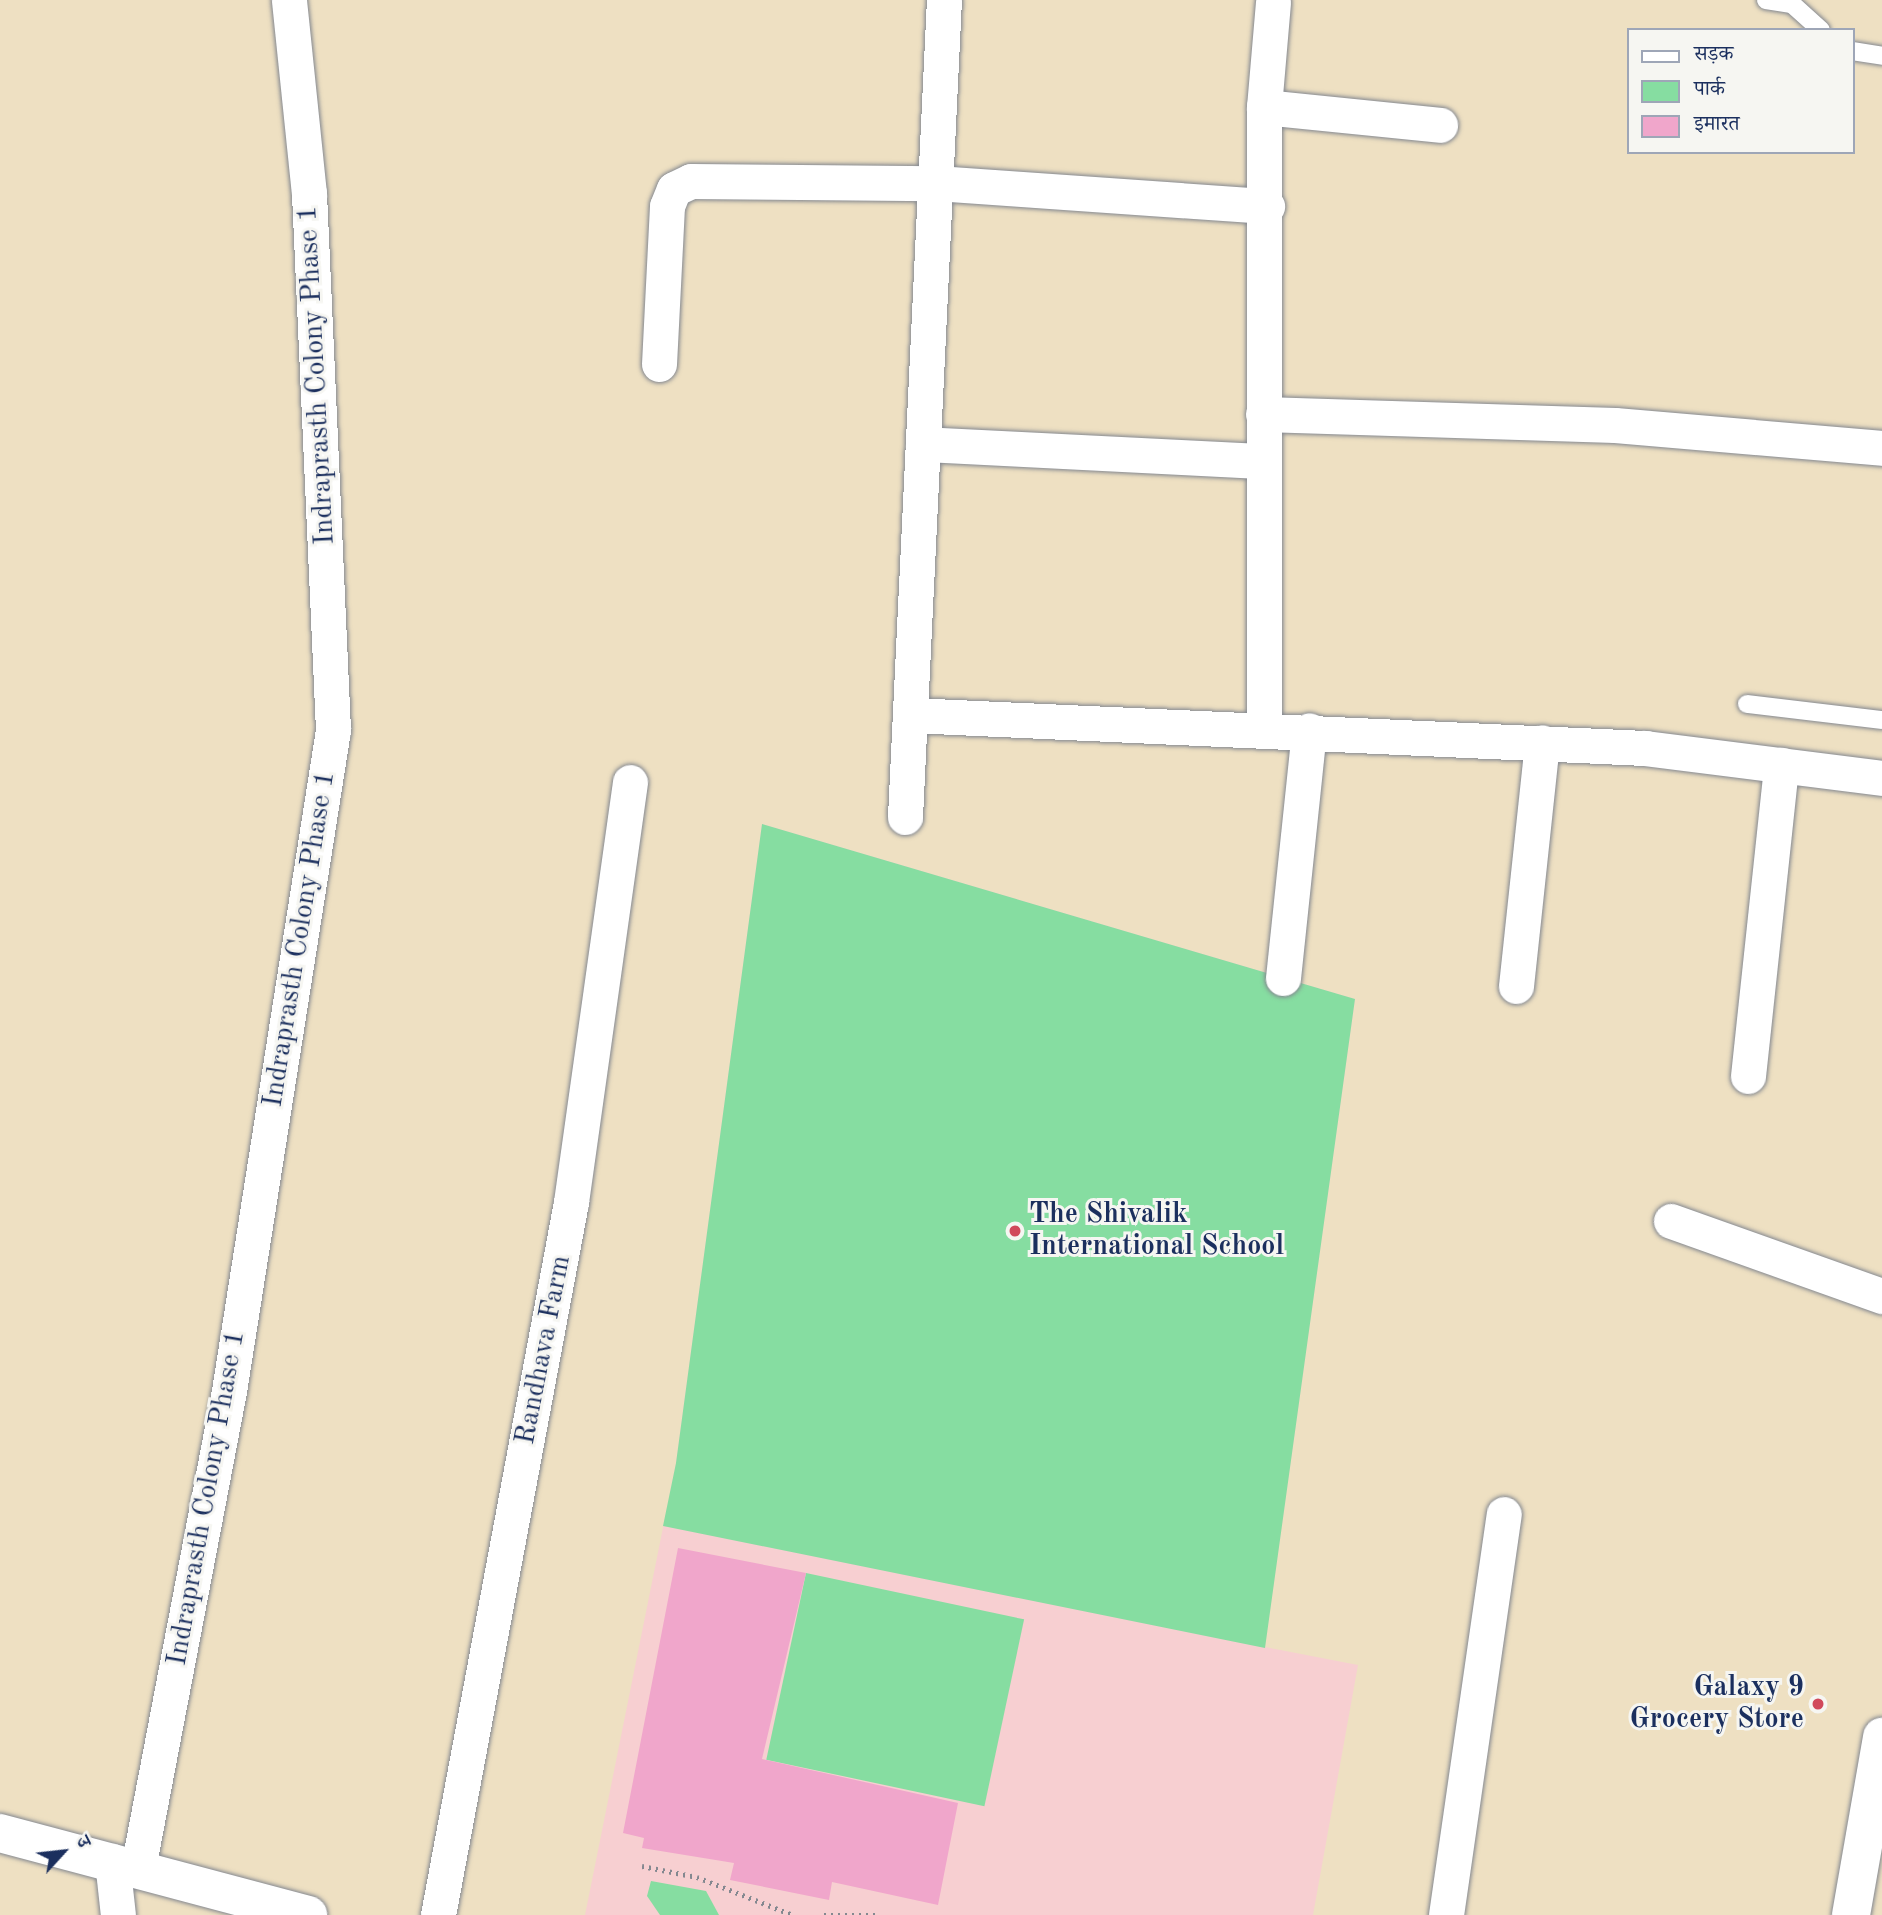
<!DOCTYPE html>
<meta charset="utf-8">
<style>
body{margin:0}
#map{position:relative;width:1882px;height:1915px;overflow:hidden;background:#eee0c2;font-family:"Old Standard TT","Noto Serif Devanagari",serif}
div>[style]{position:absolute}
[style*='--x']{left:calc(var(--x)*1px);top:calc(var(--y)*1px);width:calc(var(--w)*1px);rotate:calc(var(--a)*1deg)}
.built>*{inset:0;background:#f7cfd1}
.green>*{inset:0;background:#86dda1;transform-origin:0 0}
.building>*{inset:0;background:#f0a6cb}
.path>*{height:4.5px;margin-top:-2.25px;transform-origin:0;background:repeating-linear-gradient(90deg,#848890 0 2px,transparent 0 7px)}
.roads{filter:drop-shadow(0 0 2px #848890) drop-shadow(0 0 2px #848890)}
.service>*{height:18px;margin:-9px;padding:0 9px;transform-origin:9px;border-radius:9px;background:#fff}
.minor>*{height:35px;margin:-17.5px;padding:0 17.5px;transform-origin:17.5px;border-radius:17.5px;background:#fff}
.tertiary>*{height:38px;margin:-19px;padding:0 19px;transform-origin:19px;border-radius:19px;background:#fff}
.dots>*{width:19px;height:19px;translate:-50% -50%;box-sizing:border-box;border:4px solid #f6f6f2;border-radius:50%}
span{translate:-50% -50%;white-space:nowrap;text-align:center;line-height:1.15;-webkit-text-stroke:6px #f6f6f2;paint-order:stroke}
.street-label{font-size:28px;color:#1b2f5e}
.poi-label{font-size:28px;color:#1b2f5e;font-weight:700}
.left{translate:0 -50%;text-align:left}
.right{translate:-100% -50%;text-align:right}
.legend{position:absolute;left:1627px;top:28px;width:228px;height:126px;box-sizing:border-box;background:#f6f6f2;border:2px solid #9ea6b7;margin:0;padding:9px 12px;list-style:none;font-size:21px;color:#1b2f5e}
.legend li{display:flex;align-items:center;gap:14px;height:35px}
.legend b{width:35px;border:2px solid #9ea6b7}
.north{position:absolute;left:28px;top:1817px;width:70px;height:70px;-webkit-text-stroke:5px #f6f6f2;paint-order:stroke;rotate:63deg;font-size:19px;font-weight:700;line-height:28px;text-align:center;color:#1b2f5e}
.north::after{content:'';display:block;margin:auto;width:24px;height:32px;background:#1b2f5e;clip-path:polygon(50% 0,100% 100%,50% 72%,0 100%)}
</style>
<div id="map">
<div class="built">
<div style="clip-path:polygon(762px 824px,1355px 999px,1265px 1647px,1358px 1665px,1313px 1915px,585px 1915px,676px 1463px)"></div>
</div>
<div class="green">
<div style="clip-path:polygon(762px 824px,1355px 999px,1265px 1648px,663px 1526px,676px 1463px)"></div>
<div style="left:806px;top:1573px;width:223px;height:191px;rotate:12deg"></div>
<div style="clip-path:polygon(651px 1881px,706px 1891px,719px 1915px,660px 1915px,647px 1896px)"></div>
</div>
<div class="building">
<div style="clip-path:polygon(678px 1548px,806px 1573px,762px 1759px,958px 1803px,938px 1905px,832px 1882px,829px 1900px,730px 1880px,734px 1863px,642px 1848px,644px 1838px,623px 1833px)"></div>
</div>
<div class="path">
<div style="--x:642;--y:1866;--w:56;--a:11.3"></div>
<div style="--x:697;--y:1877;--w:103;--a:21.6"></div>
<div style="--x:824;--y:1915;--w:54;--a:0"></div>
</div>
<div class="roads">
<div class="service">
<div style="--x:1766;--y:0;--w:26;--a:9"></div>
<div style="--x:1792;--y:4;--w:39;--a:42"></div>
<div style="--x:1852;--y:51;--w:30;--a:9"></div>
<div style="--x:1747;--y:704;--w:136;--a:6.8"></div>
</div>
<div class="minor">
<div style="--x:1264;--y:107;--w:177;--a:5.8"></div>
<div style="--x:659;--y:364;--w:158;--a:-87.1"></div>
<div style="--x:667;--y:206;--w:18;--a:-68"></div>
<div style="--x:674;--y:189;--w:19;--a:-25"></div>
<div style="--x:691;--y:181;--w:245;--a:0.5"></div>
<div style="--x:936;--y:183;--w:332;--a:4"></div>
<div style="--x:1263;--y:414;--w:352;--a:1.8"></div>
<div style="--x:1615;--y:425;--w:268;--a:4.9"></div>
<div style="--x:923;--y:444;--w:340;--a:2.9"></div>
<div style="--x:910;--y:715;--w:736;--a:2.57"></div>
<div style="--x:1645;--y:748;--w:239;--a:7.2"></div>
<div style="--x:1264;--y:728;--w:621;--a:-90"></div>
<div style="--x:1264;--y:107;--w:105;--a:-85.1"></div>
<div style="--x:905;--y:817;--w:818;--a:-87.27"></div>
<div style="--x:1283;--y:978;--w:249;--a:-84"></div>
<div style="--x:1516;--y:986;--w:245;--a:-83.9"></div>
<div style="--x:1748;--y:1076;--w:313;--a:-83.9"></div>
<div style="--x:1671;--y:1221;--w:224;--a:19.6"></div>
<div style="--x:112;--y:1861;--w:54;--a:83.7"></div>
<div style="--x:138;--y:1868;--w:486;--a:-79.2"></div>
<div style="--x:229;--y:1391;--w:669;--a:-81.06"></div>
<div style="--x:333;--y:730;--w:537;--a:-92.56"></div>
<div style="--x:309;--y:194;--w:195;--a:-95.9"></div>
<div style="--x:438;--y:1915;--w:725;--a:-79.43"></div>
<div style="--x:571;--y:1202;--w:424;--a:-82"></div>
<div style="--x:1446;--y:1915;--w:405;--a:-81.8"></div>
</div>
<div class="tertiary">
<div style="--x:0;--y:1833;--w:319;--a:14.9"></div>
<div style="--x:1851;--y:1915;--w:181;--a:-80.1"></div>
</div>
</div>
<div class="dots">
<div style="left:1015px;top:1231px;background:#d1495b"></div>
<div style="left:1818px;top:1704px;background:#d1495b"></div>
</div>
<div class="street-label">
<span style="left:317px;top:375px;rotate:-93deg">Indraprasth Colony Phase 1</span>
<span style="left:300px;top:939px;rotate:-81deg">Indraprasth Colony Phase 1</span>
<span style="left:544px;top:1350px;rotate:-79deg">Randhava Farm</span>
<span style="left:207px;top:1498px;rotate:-80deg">Indraprasth Colony Phase 1</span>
</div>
<div class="poi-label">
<span class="left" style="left:1029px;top:1231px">The Shivalik<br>International School</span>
<span class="right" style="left:1804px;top:1704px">Galaxy 9<br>Grocery Store</span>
</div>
<ul class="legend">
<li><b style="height:9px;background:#fff"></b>सड़क</li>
<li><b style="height:19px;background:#86dda1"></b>पार्क</li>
<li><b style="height:19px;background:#f0a6cb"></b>इमारत</li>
</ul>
<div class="north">उ</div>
</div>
